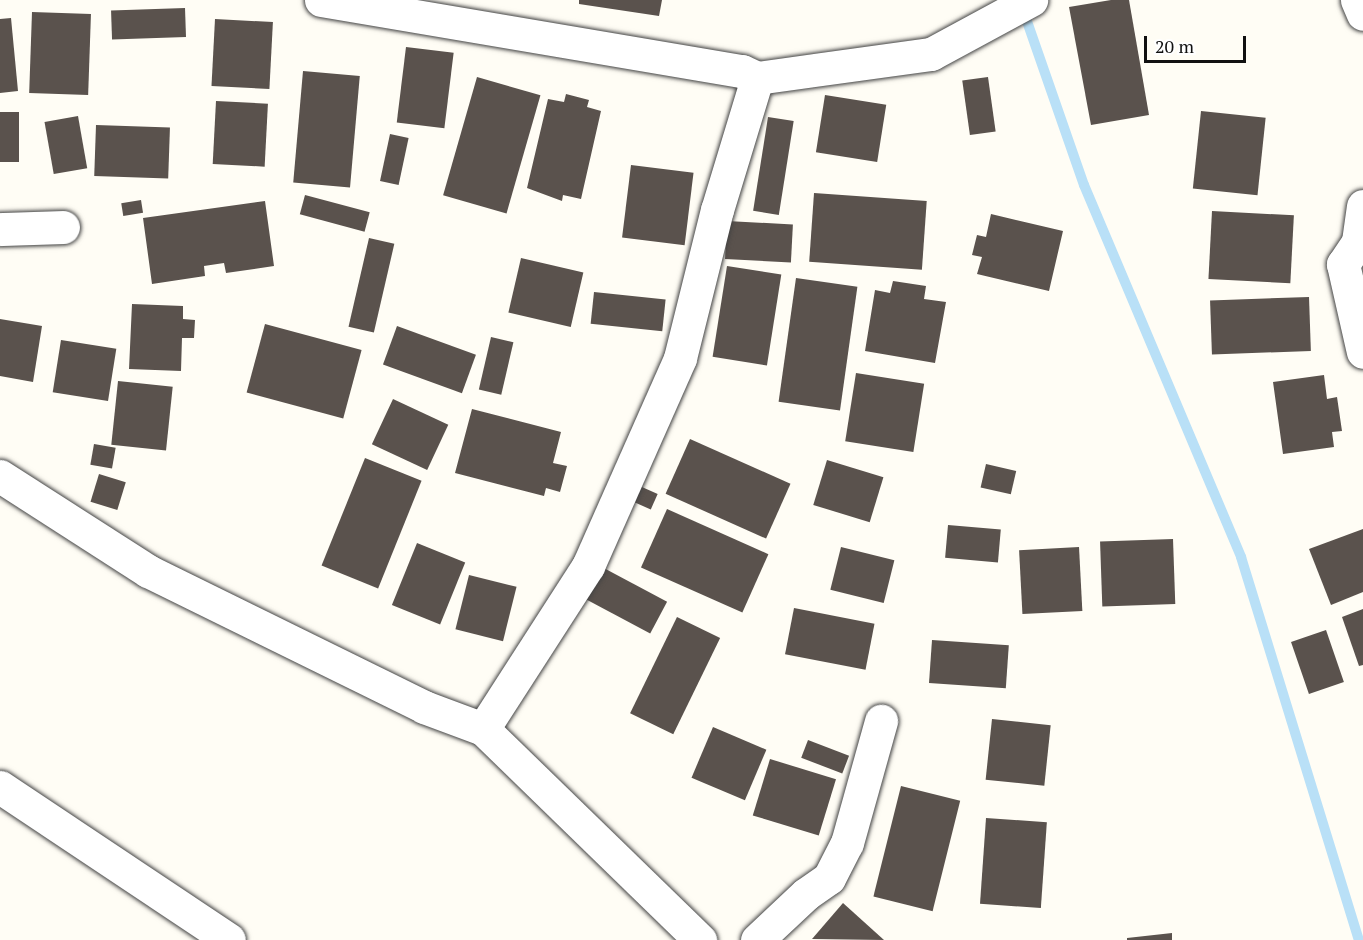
<!DOCTYPE html>
<style>
body{margin:0}
#map{position:relative;width:1363px;height:940px;overflow:hidden;background:#fffdf5;font-family:"PT Serif",serif}
div>[style]{position:absolute}
[style*='--x']{left:calc(var(--x)*1px);top:calc(var(--y)*1px);width:calc(var(--w)*1px);rotate:calc(var(--a)*1deg)}
.stream>*{height:10px;margin:-5px;padding:0 5px;transform-origin:5px;border-radius:5px;background:#b9e0f7}
.building>*{inset:0;background:#5a524d;transform-origin:0 0}
.roads{filter:drop-shadow(0 0 2px #444) drop-shadow(0 0 2px #444)}
.minor>*{height:33px;margin:-16.5px;padding:0 16.5px;transform-origin:16.5px;border-radius:16.5px;background:#fff}
span{translate:-50% -50%;white-space:nowrap;text-align:center;line-height:1.15;-webkit-text-stroke:6px #fff;paint-order:stroke}
.scale{position:absolute;left:1144px;top:36px;width:102px;height:27px;box-sizing:border-box;border:3px solid #111;border-top:0;padding-left:8px;font-size:18px;line-height:21px;white-space:nowrap;color:#111;-webkit-text-stroke:4px #fff;paint-order:stroke}
</style>
<div id="map">
<div class="stream">
<div style="--x:1022;--y:7;--w:188;--a:70.8"></div>
<div style="--x:1084;--y:185;--w:404;--a:67.1"></div>
<div style="--x:1241;--y:557;--w:401;--a:72.9"></div>
</div>
<div class="building">
<div style="clip-path:polygon(579px 0,662px 0,659px 16px,579px 4px)"></div>
<div style="clip-path:polygon(1111px 0,1129px 0,1149px 115px,1091px 125px,1069px 7px)"></div>
<div style="left:185px;top:8px;width:29px;height:74px;rotate:88deg"></div>
<div style="left:32px;top:12px;width:59px;height:81px;rotate:2deg"></div>
<div style="clip-path:polygon(11px 18px,18px 91px,0 93px,0 19px)"></div>
<div style="left:215px;top:19px;width:58px;height:67px;rotate:3deg"></div>
<div style="left:406px;top:47px;width:48px;height:76px;rotate:7deg"></div>
<div style="left:303px;top:71px;width:57px;height:112px;rotate:5deg"></div>
<div style="left:477px;top:77px;width:66px;height:123px;rotate:16deg"></div>
<div style="left:988px;top:77px;width:55px;height:26px;rotate:82deg"></div>
<div style="clip-path:polygon(566px 94px,589px 100px,587px 107px,601px 111px,581px 199px,563px 195px,562px 201px,527px 188px,548px 99px,564px 102px)"></div>
<div style="left:825px;top:95px;width:62px;height:58px;rotate:9deg"></div>
<div style="left:216px;top:101px;width:52px;height:63px;rotate:3deg"></div>
<div style="left:1201px;top:111px;width:65px;height:78px;rotate:6deg"></div>
<div style="left:0;top:112px;width:19px;height:50px"></div>
<div style="left:78px;top:116px;width:53px;height:34px;rotate:80deg"></div>
<div style="left:768px;top:117px;width:26px;height:95px;rotate:9deg"></div>
<div style="left:96px;top:125px;width:74px;height:51px;rotate:2deg"></div>
<div style="left:390px;top:134px;width:19px;height:48px;rotate:12deg"></div>
<div style="left:631px;top:165px;width:63px;height:73px;rotate:7deg"></div>
<div style="left:814px;top:193px;width:113px;height:69px;rotate:4deg"></div>
<div style="left:305px;top:195px;width:67px;height:20px;rotate:15deg"></div>
<div style="left:141px;top:200px;width:13px;height:20px;rotate:81deg"></div>
<div style="clip-path:polygon(265px 201px,274px 266px,226px 273px,224px 263px,204px 266px,205px 276px,152px 284px,143px 218px)"></div>
<div style="left:1212px;top:211px;width:82px;height:68px;rotate:3deg"></div>
<div style="clip-path:polygon(991px 214px,1063px 231px,1049px 291px,977px 274px,982px 257px,972px 255px,977px 235px,986px 237px)"></div>
<div style="left:727px;top:221px;width:66px;height:38px;rotate:3deg"></div>
<div style="left:369px;top:238px;width:26px;height:91px;rotate:13deg"></div>
<div style="left:521px;top:258px;width:64px;height:56px;rotate:13deg"></div>
<div style="left:727px;top:266px;width:55px;height:92px;rotate:9deg"></div>
<div style="left:796px;top:278px;width:62px;height:125px;rotate:8deg"></div>
<div style="clip-path:polygon(893px 281px,926px 286px,924px 299px,946px 302px,935px 363px,865px 351px,875px 290px,890px 293px)"></div>
<div style="left:594px;top:292px;width:72px;height:32px;rotate:6deg"></div>
<div style="left:1309px;top:297px;width:54px;height:99px;rotate:88deg"></div>
<div style="clip-path:polygon(132px 304px,183px 306px,183px 319px,195px 320px,194px 338px,182px 338px,181px 371px,129px 369px)"></div>
<div style="clip-path:polygon(0 319px,42px 326px,33px 382px,0 376px)"></div>
<div style="left:265px;top:324px;width:100px;height:71px;rotate:15deg"></div>
<div style="left:397px;top:326px;width:84px;height:41px;rotate:20deg"></div>
<div style="left:491px;top:337px;width:23px;height:54px;rotate:13deg"></div>
<div style="left:61px;top:340px;width:56px;height:53px;rotate:9deg"></div>
<div style="left:856px;top:373px;width:69px;height:69px;rotate:9deg"></div>
<div style="clip-path:polygon(1324px 375px,1327px 399px,1337px 397px,1342px 431px,1332px 432px,1334px 447px,1283px 454px,1273px 382px)"></div>
<div style="left:118px;top:381px;width:55px;height:64px;rotate:6deg"></div>
<div style="left:393px;top:399px;width:61px;height:50px;rotate:25deg"></div>
<div style="clip-path:polygon(472px 409px,561px 432px,553px 463px,567px 466px,560px 492px,546px 488px,544px 496px,455px 473px)"></div>
<div style="left:690px;top:439px;width:110px;height:60px;rotate:24deg"></div>
<div style="left:94px;top:444px;width:22px;height:21px;rotate:10deg"></div>
<div style="left:365px;top:458px;width:61px;height:116px;rotate:22deg"></div>
<div style="left:827px;top:460px;width:59px;height:47px;rotate:17deg"></div>
<div style="left:986px;top:464px;width:31px;height:24px;rotate:13deg"></div>
<div style="left:99px;top:474px;width:28px;height:29px;rotate:17deg"></div>
<div style="left:633px;top:483px;width:27px;height:17px;rotate:24deg"></div>
<div style="left:667px;top:509px;width:111px;height:64px;rotate:24deg"></div>
<div style="left:948px;top:525px;width:53px;height:33px;rotate:5deg"></div>
<div style="clip-path:polygon(1363px 529px,1363px 592px,1331px 605px,1309px 549px)"></div>
<div style="left:1173px;top:539px;width:65px;height:73px;rotate:88deg"></div>
<div style="left:417px;top:543px;width:52px;height:67px;rotate:22deg"></div>
<div style="left:841px;top:547px;width:55px;height:44px;rotate:14deg"></div>
<div style="left:1079px;top:547px;width:64px;height:60px;rotate:87deg"></div>
<div style="left:600px;top:566px;width:76px;height:36px;rotate:28deg"></div>
<div style="left:469px;top:575px;width:49px;height:56px;rotate:14deg"></div>
<div style="left:794px;top:608px;width:82px;height:47px;rotate:11deg"></div>
<div style="clip-path:polygon(1363px 609px,1363px 665px,1359px 666px,1342px 617px)"></div>
<div style="left:677px;top:617px;width:48px;height:107px;rotate:26deg"></div>
<div style="left:1326px;top:630px;width:55px;height:37px;rotate:71deg"></div>
<div style="left:932px;top:640px;width:77px;height:43px;rotate:4deg"></div>
<div style="left:992px;top:719px;width:59px;height:61px;rotate:6deg"></div>
<div style="left:713px;top:727px;width:58px;height:55px;rotate:23deg"></div>
<div style="left:808px;top:740px;width:44px;height:19px;rotate:21deg"></div>
<div style="left:770px;top:759px;width:69px;height:59px;rotate:17deg"></div>
<div style="left:901px;top:786px;width:61px;height:114px;rotate:14deg"></div>
<div style="left:986px;top:818px;width:61px;height:86px;rotate:4deg"></div>
<div style="clip-path:polygon(843px 903px,884px 940px,812px 939px)"></div>
<div style="clip-path:polygon(1172px 933px,1172px 940px,1127px 940px,1127px 938px)"></div>
</div>
<div class="roads">
<div class="minor">
<div style="--x:321;--y:0;--w:427;--a:9.6"></div>
<div style="--x:742;--y:71;--w:17;--a:25"></div>
<div style="--x:757;--y:78;--w:176;--a:-7.9"></div>
<div style="--x:931;--y:54;--w:114;--a:-28.4"></div>
<div style="--x:1357;--y:0;--w:15;--a:67"></div>
<div style="--x:1363;--y:206;--w:36;--a:98"></div>
<div style="--x:1358;--y:242;--w:27;--a:124"></div>
<div style="--x:1343;--y:264;--w:90;--a:77.2"></div>
<div style="--x:0;--y:229;--w:63;--a:-1.8"></div>
<div style="--x:0;--y:476;--w:176;--a:32.7"></div>
<div style="--x:148;--y:571;--w:308;--a:26.2"></div>
<div style="--x:424;--y:707;--w:63;--a:20.4"></div>
<div style="--x:483;--y:729;--w:303;--a:44.2"></div>
<div style="--x:483;--y:729;--w:194;--a:-57.2"></div>
<div style="--x:588;--y:566;--w:227;--a:-66.1"></div>
<div style="--x:680;--y:358;--w:153;--a:-76"></div>
<div style="--x:717;--y:210;--w:138;--a:-73.1"></div>
<div style="--x:0;--y:787;--w:275;--a:33.7"></div>
<div style="--x:757;--y:940;--w:67;--a:-43.2"></div>
<div style="--x:806;--y:894;--w:28;--a:-35"></div>
<div style="--x:829;--y:878;--w:39;--a:-63"></div>
<div style="--x:847;--y:843;--w:127;--a:-74.4"></div>
</div>
</div>
<div class="scale">20 m</div>
</div>
